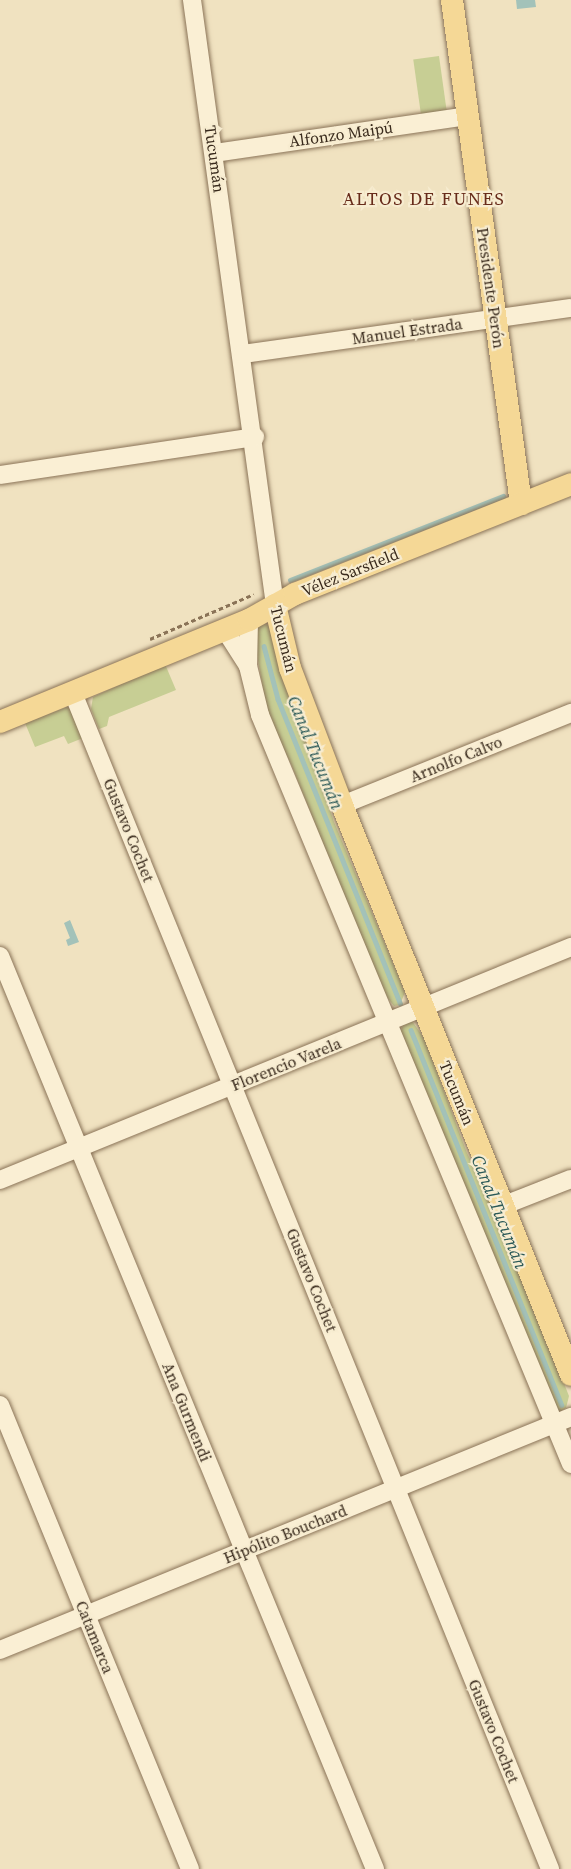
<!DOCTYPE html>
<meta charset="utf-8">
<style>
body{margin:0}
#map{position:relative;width:571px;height:1869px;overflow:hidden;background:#f0e2c0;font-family:"Source Serif 4",serif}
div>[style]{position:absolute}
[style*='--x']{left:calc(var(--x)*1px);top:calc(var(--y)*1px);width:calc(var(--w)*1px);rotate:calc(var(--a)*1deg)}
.green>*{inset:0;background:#c7ce94;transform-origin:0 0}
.water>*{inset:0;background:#a3c2b9}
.stream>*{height:4.5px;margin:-2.25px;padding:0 2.25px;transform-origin:2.25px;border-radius:2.25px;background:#a3c2b9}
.path>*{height:3px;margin-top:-1.5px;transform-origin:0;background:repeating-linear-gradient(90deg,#8a7357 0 4.5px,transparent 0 7.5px)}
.roads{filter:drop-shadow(0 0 2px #8a7357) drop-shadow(0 0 2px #8a7357)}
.minor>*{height:18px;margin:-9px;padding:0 9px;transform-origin:9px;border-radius:9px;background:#faefd4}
.major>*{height:22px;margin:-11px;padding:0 11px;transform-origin:11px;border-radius:11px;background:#f5d896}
span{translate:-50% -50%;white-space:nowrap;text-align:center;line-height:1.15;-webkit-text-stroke:4.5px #f7ecd0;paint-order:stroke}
.street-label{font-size:16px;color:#392a1c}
.neighbourhood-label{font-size:18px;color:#672b1a;letter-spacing:1.5px}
.water-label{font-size:18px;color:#2b5957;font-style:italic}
</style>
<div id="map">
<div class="green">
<div style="left:439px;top:56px;width:57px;height:26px;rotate:82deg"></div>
<div style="clip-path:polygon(265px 624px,270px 626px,334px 822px,405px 992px,400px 1005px,394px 1006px,383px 992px,291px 764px,268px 718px,255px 643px,258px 626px)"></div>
<div style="clip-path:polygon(165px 664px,176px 690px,109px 717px,107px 726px,99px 729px,91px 709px,93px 697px)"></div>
<div style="clip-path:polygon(67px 707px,73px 711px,83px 738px,68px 744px,64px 736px,35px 747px,25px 723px)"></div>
<div style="clip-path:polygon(412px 1021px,424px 1038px,467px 1153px,492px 1203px,569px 1396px,566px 1408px,561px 1411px,556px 1410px,400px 1033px,404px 1022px)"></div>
</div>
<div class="water">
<div style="clip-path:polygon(516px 0,535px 0,536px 7px,517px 9px)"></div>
<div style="clip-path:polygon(70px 920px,79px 942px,68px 946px,66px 940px,70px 938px,64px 923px)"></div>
</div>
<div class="stream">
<div style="--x:290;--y:580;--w:229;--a:-21.5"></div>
<div style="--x:264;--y:646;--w:55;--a:75.2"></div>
<div style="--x:278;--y:699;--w:328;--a:68.1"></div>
<div style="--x:411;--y:1030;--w:404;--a:68.1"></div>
</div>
<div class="path">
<div style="--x:150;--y:639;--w:113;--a:-23.4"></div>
</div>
<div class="roads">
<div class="minor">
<div style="--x:192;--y:0;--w:611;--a:82.19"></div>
<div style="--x:214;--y:153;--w:257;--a:-8.3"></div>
<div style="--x:243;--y:354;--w:331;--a:-8"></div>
<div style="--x:0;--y:475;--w:258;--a:-8.5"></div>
<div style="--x:249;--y:620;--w:46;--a:91.2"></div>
<div style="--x:248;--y:666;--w:50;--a:76.2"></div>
<div style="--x:260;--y:715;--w:811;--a:67.45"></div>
<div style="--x:225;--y:630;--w:43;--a:57.4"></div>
<div style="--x:73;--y:693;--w:1269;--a:67.92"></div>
<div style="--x:342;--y:805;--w:247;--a:-21.9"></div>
<div style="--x:0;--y:956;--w:987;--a:67.67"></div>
<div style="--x:0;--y:1180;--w:617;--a:-22.2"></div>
<div style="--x:502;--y:1206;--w:74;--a:-21.4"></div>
<div style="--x:0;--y:1405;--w:501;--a:67.73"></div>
<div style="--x:0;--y:1650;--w:617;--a:-22.2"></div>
</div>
<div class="major">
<div style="--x:452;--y:0;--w:509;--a:82.2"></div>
<div style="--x:275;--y:605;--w:65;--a:76.6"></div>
<div style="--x:290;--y:668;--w:147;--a:69.2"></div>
<div style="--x:342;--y:805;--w:614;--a:68.11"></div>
<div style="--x:0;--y:722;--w:269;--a:-22.3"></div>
<div style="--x:249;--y:620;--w:53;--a:-29.5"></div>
<div style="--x:295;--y:594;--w:297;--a:-21.7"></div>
</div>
</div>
<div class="street-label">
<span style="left:341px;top:134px;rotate:-8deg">Alfonzo Maipú</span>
<span style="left:215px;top:159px;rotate:82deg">Tucumán</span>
<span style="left:491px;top:288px;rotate:82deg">Presidente Perón</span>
<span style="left:407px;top:331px;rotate:-8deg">Manuel Estrada</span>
<span style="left:350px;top:572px;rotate:-22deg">Vélez Sarsfield</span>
<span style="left:284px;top:639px;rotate:76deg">Tucumán</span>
<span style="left:456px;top:759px;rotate:-22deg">Arnolfo Calvo</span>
<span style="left:129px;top:830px;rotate:68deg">Gustavo Cochet</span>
<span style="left:286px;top:1064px;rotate:-22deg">Florencio Varela</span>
<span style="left:457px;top:1093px;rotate:68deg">Tucumán</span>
<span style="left:312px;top:1280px;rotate:68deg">Gustavo Cochet</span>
<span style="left:187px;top:1412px;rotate:68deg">Ana Gurmendi</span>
<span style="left:285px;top:1534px;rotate:-22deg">Hipólito Bouchard</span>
<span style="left:95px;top:1637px;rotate:68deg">Catamarca</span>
<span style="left:494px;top:1731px;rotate:68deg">Gustavo Cochet</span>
</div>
<div class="neighbourhood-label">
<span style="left:424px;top:199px">ALTOS DE FUNES</span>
</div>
<div class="water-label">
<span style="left:315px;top:753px;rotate:68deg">Canal Tucumán</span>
<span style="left:499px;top:1212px;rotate:68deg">Canal Tucumán</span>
</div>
</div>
